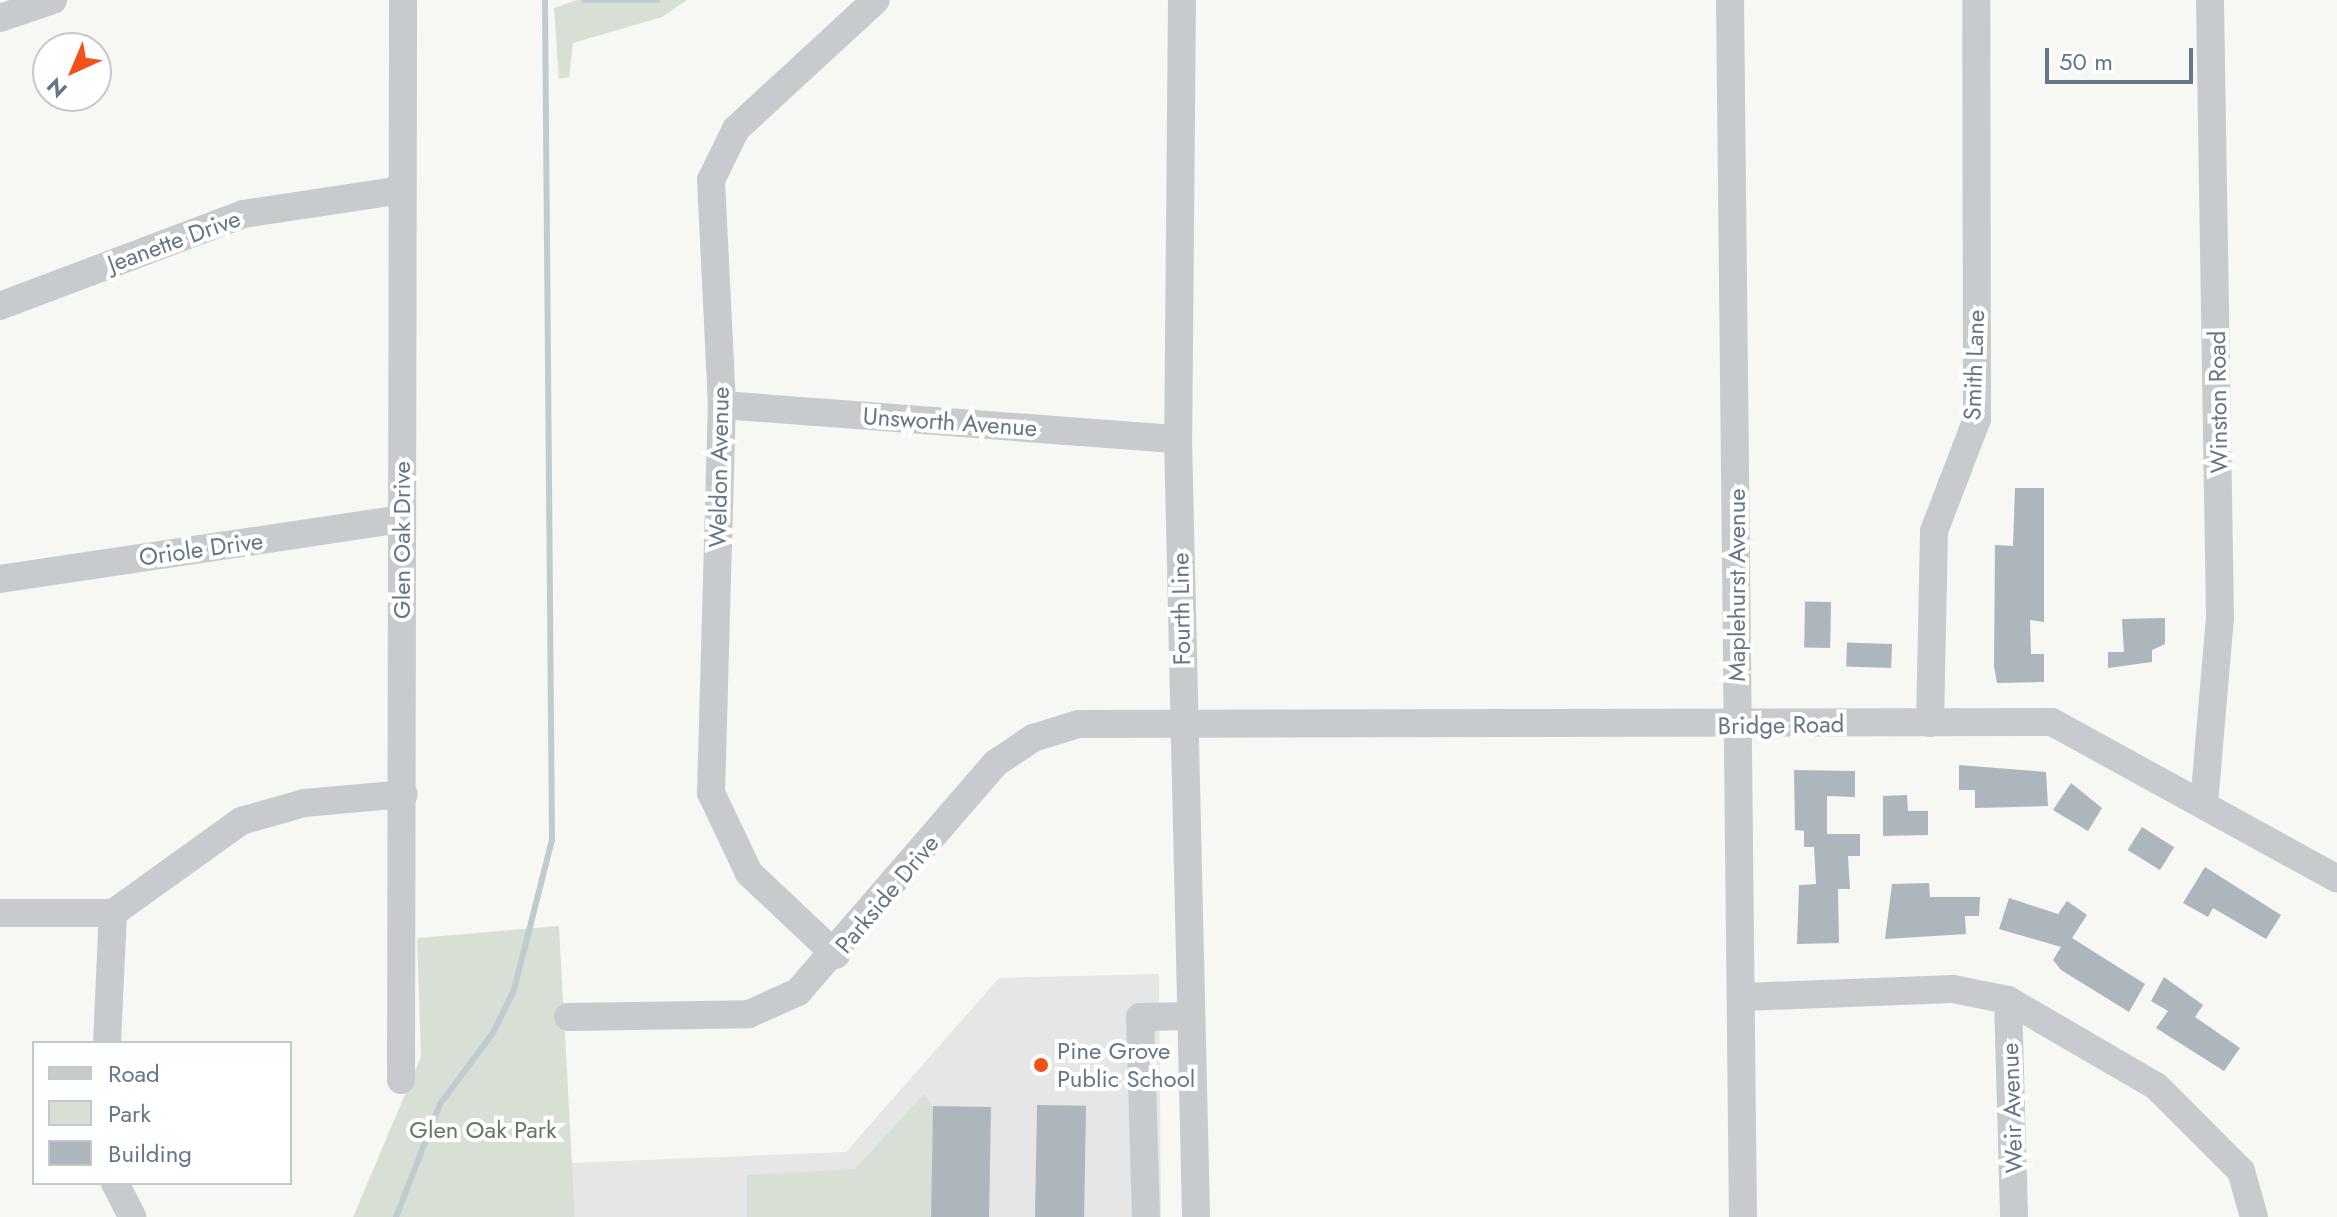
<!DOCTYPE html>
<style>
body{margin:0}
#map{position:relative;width:2337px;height:1217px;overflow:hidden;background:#f7f7f4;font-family:Jost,sans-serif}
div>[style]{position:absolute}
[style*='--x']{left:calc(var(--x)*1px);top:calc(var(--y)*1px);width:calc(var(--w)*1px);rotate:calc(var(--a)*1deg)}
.built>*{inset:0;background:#e5e6e5}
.green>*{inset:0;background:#d8e0d5}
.stream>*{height:6px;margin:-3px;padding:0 3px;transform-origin:3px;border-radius:3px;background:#c0cbd0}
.building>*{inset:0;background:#adb6bc;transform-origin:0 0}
.minor>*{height:28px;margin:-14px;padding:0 14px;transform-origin:14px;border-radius:14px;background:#c7cbce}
.dots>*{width:22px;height:22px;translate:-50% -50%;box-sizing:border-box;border:4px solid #fff;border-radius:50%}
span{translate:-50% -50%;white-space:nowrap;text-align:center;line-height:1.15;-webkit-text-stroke:8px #fff;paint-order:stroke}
.street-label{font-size:24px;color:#647788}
.poi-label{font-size:24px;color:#647788}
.left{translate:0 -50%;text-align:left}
.park-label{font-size:24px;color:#64795f}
.legend{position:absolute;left:32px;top:1041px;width:260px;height:144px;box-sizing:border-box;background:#fff;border:2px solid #c1c9cf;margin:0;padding:10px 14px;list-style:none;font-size:24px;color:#647788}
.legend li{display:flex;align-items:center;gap:16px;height:40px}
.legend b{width:40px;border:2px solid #c1c9cf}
.north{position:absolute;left:32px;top:32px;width:80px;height:80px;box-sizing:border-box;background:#fff;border:2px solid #c1c9cf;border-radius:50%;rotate:224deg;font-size:22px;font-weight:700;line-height:32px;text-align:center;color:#647788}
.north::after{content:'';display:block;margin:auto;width:28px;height:36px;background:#f2521a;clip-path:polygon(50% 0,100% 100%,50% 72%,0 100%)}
.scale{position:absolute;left:2045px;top:48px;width:148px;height:36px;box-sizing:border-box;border:4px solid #647788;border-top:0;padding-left:10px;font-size:24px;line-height:28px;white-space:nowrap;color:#647788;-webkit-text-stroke:6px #fff;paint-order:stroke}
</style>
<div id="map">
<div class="built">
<div style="clip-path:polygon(1159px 974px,1161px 1217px,575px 1217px,571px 1163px,846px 1152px,999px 978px)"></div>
</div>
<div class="green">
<div style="clip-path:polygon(577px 0,687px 0,662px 17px,573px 43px,569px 77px,559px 79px,554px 8px)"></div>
<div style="clip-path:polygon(559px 926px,575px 1217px,353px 1217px,421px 1057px,417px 938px)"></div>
<div style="clip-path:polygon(924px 1094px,933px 1106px,934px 1217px,747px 1217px,747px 1175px,855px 1169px)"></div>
</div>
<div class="stream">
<div style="--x:584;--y:0;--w:73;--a:0"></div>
<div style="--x:396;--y:1217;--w:121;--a:-68.7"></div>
<div style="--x:440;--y:1104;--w:89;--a:-53.3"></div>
<div style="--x:493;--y:1033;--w:48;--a:-64"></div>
<div style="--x:514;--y:990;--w:155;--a:-75.8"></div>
<div style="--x:552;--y:840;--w:840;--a:-90.48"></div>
</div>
<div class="building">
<div style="clip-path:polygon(2015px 488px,2044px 488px,2044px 622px,2030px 620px,2031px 654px,2044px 654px,2044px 682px,1997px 683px,1994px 666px,1995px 545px,2013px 546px)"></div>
<div style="left:1831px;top:602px;width:46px;height:26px;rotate:91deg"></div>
<div style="clip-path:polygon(2165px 618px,2165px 644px,2152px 650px,2152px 662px,2108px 668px,2108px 652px,2124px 652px,2122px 619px)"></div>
<div style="left:1892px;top:644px;width:24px;height:45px;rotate:92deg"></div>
<div style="clip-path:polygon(1959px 765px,2046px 772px,2048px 806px,1975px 808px,1975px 790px,1959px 790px)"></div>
<div style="clip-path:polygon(1794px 770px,1855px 771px,1855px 797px,1827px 796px,1827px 834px,1860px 834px,1860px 856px,1848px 856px,1850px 889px,1838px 889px,1839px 943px,1797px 944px,1799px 885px,1816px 884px,1814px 847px,1804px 847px,1804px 831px,1795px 830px)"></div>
<div style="clip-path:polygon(2071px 783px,2102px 808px,2088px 831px,2053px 810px)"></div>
<div style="clip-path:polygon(1907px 795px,1908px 811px,1928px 811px,1928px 835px,1883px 836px,1883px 796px)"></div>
<div style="left:2142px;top:827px;width:38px;height:27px;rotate:32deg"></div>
<div style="clip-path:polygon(2205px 867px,2281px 915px,2266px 939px,2213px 908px,2208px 917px,2183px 903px)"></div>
<div style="clip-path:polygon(1929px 883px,1930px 897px,1980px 897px,1979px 916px,1965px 916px,1966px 934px,1885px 939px,1892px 884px)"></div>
<div style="clip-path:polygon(2009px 898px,2058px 914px,2067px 901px,2087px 915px,2072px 938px,2145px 984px,2129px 1012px,2061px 970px,2053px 960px,2061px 947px,1999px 929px)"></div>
<div style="clip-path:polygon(2164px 977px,2203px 1005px,2195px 1017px,2240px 1048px,2224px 1071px,2156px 1028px,2168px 1011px,2151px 1001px)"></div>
<div style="left:1037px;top:1105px;width:49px;height:112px;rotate:1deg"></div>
<div style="left:933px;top:1106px;width:58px;height:111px;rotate:1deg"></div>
</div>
<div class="minor">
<div style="--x:1182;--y:0;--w:439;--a:90.5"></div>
<div style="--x:1178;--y:439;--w:778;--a:88.67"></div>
<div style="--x:1730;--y:0;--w:1217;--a:89.39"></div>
<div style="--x:0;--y:18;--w:56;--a:-18.8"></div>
<div style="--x:0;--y:306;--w:260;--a:-20.7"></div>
<div style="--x:243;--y:214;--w:160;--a:-8.6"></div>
<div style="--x:722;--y:405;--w:457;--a:4.3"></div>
<div style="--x:0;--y:579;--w:406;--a:-8.5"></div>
<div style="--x:1930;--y:723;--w:192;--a:-88.8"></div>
<div style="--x:1934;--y:531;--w:120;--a:-69"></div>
<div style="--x:1977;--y:419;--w:419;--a:-90.1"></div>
<div style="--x:2204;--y:804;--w:187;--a:-85.1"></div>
<div style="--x:2220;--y:618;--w:618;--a:-90.93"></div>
<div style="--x:0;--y:913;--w:113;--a:0"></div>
<div style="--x:113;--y:913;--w:158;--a:-35.7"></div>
<div style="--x:241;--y:821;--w:66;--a:-15.9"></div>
<div style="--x:304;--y:803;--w:100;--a:-5.1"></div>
<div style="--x:836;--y:955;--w:120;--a:-136.7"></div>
<div style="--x:749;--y:873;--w:89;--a:-115.4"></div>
<div style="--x:711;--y:793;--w:388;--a:-88.4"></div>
<div style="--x:722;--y:405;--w:225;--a:-92.8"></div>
<div style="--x:711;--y:180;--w:57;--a:-63.9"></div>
<div style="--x:736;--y:129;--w:190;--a:-42.7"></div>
<div style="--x:1743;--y:997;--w:210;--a:-2.2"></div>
<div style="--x:1953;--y:989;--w:56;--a:11.3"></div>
<div style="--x:2008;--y:1000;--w:171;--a:30.2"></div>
<div style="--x:2156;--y:1086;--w:120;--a:45"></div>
<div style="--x:2241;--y:1171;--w:48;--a:74.2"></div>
<div style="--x:2008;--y:1000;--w:217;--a:88.4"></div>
<div style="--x:568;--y:1017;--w:181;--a:-0.9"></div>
<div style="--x:749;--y:1014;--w:54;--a:-24.2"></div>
<div style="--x:798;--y:992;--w:303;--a:-49.2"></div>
<div style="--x:996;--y:763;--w:45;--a:-34"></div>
<div style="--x:1033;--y:738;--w:47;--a:-17.3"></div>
<div style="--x:1078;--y:724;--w:974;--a:-0.12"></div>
<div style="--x:2052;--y:722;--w:325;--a:28.8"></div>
<div style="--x:107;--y:1043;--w:130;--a:-87.4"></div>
<div style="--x:401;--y:1080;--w:1080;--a:-89.89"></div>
<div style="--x:115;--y:1183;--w:38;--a:63"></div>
<div style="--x:1146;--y:1217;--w:200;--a:-91.7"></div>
<div style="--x:1140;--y:1017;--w:51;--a:-1.1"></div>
</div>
<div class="dots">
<div style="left:1041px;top:1065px;background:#f2521a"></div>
</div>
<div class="street-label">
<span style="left:174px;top:241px;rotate:-20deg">Jeanette Drive</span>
<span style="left:1974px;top:365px;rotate:-88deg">Smith Lane</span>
<span style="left:2218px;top:402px;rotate:-91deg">Winston Road</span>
<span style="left:950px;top:422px;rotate:4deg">Unsworth Avenue</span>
<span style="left:719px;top:467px;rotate:-89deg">Weldon Avenue</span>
<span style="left:402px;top:540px;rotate:-90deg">Glen Oak Drive</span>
<span style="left:201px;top:549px;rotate:-8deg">Oriole Drive</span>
<span style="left:1737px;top:585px;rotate:-90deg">Maplehurst Avenue</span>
<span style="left:1181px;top:609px;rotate:-91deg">Fourth Line</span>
<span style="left:1781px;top:725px;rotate:-1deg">Bridge Road</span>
<span style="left:887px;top:894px;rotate:-50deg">Parkside Drive</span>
<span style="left:2012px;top:1108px;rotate:-92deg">Weir Avenue</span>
</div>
<div class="poi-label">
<span class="left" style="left:1057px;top:1065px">Pine Grove<br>Public School</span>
</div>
<div class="park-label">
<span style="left:483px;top:1130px">Glen Oak Park</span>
</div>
<ul class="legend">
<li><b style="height:10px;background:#c7cbce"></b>Road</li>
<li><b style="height:22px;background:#d8e0d5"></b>Park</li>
<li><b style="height:22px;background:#adb6bc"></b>Building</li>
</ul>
<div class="north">N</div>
<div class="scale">50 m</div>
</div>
